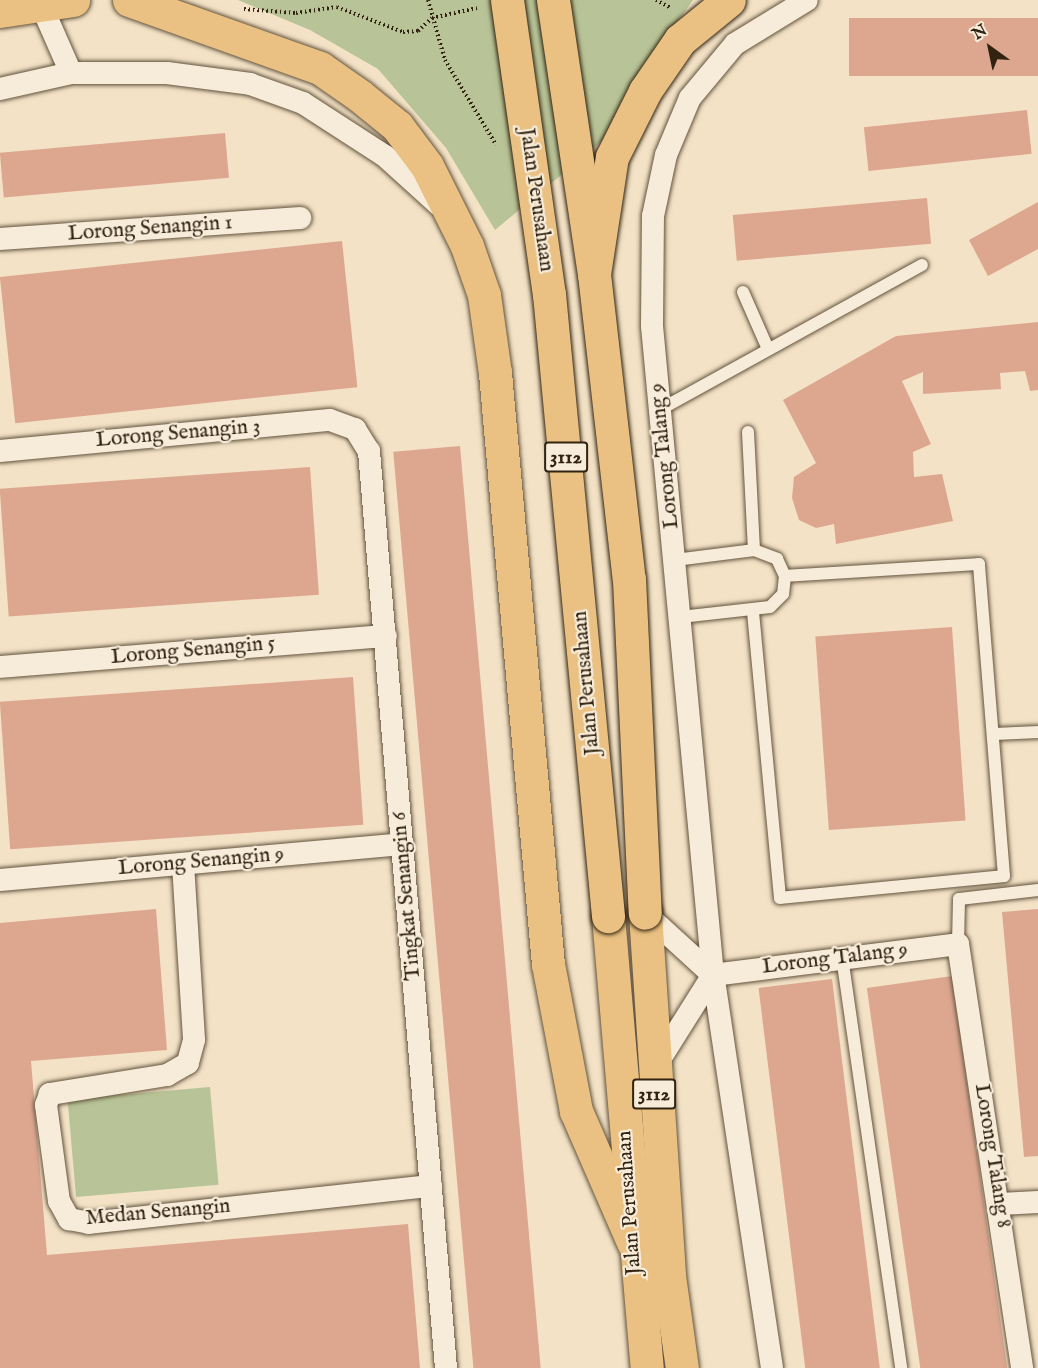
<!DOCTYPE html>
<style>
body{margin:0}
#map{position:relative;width:1038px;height:1368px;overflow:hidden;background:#f3e2c6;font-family:"IM FELL English",serif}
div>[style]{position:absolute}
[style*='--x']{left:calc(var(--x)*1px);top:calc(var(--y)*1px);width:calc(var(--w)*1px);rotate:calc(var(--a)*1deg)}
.green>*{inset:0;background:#b8c497;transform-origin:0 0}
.building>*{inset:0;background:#dda78f;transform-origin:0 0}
.path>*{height:4px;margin-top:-2px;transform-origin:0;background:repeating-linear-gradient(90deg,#31230f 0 1.5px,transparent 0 4.5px)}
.roads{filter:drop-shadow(0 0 2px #62533d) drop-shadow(0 0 2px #62533d)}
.service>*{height:12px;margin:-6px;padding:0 6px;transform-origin:6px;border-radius:6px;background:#f7ecda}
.minor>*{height:22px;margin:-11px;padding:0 11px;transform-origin:11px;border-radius:11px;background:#f7ecda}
.primary>*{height:33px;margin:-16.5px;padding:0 16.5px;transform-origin:16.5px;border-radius:16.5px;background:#eac183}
.motorway>*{height:33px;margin:-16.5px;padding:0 16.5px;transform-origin:16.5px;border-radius:16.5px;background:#eac183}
.bridges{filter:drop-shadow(0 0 2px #31230f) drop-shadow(0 0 2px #31230f)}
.primary-bridge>*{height:33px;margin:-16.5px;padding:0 16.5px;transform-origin:16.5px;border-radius:16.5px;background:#eac183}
.trunk-bridge>*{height:33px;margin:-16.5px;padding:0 16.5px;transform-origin:16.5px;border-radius:16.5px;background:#eac183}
span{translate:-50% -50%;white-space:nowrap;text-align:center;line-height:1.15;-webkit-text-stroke:4.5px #f7ecda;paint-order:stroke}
.shield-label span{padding:2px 4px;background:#f7ecda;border:2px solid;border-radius:4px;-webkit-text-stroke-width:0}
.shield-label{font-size:20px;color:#31230f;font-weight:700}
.street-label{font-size:21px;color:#31230f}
.north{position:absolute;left:960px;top:18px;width:60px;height:60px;-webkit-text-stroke:4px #f7ecda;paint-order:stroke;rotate:327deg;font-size:16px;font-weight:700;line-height:24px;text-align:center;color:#31230f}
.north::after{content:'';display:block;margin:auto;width:21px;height:27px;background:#31230f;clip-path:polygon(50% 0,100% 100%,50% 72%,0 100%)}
</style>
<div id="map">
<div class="green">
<div style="clip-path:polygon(238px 0,693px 0,630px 87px,602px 141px,495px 230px,446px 148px,378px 69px,310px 30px)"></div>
<div style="left:210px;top:1087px;width:98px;height:143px;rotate:85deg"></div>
</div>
<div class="building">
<div style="left:1038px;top:18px;width:58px;height:189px;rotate:90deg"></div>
<div style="left:1027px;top:110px;width:44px;height:164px;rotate:84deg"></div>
<div style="left:225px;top:133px;width:45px;height:226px;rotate:85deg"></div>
<div style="left:927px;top:198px;width:46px;height:195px;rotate:85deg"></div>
<div style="clip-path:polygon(1038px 202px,1038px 249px,988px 276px,969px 240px)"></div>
<div style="left:342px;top:241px;width:147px;height:344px;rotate:84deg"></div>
<div style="clip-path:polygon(1038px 322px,1038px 390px,1030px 391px,1025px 371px,1000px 373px,1001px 389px,923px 394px,923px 372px,902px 381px,931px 444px,913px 452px,914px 477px,942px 474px,953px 521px,836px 544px,834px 524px,816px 528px,799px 520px,792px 498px,794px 477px,816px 463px,783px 400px,896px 336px)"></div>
<div style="left:460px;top:446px;width:926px;height:67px;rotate:85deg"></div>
<div style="left:310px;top:467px;width:128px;height:311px;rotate:86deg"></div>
<div style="left:952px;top:627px;width:194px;height:137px;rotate:86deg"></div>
<div style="left:353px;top:677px;width:148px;height:354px;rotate:86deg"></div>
<div style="clip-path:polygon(156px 909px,167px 1050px,31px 1061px,47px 1255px,408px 1224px,420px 1368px,0 1368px,0 923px)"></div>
<div style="clip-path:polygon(1038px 909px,1038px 1156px,1024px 1157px,1002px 912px)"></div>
<div style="left:952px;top:976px;width:396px;height:86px;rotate:82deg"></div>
<div style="left:832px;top:979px;width:392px;height:74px;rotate:83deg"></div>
</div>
<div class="path">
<div style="--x:428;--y:0;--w:62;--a:74.2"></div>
<div style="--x:445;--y:60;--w:99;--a:59"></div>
<div style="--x:656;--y:0;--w:17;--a:28"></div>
<div style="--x:244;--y:9;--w:52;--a:4.4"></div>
<div style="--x:296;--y:13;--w:41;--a:-8.3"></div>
<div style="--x:337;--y:7;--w:71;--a:20.7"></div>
<div style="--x:403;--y:32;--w:15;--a:-4"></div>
<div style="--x:418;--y:31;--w:19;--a:-43"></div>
<div style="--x:432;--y:18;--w:46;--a:-12.5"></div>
</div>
<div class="roads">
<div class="service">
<div style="--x:743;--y:292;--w:62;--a:66.3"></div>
<div style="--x:661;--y:409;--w:298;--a:-28.9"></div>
<div style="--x:748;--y:432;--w:118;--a:87.1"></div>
<div style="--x:675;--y:560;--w:80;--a:-7.2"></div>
<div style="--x:754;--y:550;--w:25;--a:21"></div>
<div style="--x:777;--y:559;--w:19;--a:65"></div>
<div style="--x:785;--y:576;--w:18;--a:96"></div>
<div style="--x:783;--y:594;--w:18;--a:135"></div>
<div style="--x:770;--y:607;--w:90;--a:173.6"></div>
<div style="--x:753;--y:612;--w:287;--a:84.6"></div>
<div style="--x:780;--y:898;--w:225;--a:-5.6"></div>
<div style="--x:1004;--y:876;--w:313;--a:-94.6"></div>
<div style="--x:979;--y:564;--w:194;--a:176.5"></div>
<div style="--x:995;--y:734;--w:43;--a:-2.7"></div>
<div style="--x:958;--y:944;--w:45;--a:-88.7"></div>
<div style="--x:959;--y:899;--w:80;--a:-6.5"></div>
<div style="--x:842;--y:957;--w:415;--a:81.8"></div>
</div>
<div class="minor">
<div style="--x:42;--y:7;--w:72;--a:66.3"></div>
<div style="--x:0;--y:89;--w:73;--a:-12.7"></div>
<div style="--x:71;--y:73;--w:96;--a:0"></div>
<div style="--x:167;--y:73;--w:84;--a:7.5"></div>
<div style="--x:250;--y:84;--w:56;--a:19.7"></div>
<div style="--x:303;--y:103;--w:98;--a:32.9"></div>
<div style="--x:385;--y:156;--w:73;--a:42.2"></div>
<div style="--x:0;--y:239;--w:301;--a:-4"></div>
<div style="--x:0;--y:451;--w:331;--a:-5.4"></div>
<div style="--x:330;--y:420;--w:27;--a:20"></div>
<div style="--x:355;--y:429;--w:26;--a:58"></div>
<div style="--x:369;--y:451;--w:920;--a:85.2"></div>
<div style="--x:0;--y:667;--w:387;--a:-4.6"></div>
<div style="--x:183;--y:864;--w:176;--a:86.4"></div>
<div style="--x:194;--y:1040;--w:24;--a:105"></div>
<div style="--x:188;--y:1063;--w:24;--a:150"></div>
<div style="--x:167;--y:1075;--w:119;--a:170.8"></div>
<div style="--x:50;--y:1094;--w:12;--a:110"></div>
<div style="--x:46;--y:1105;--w:97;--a:82.3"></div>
<div style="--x:59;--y:1201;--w:21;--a:61"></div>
<div style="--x:69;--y:1219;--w:20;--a:11"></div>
<div style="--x:89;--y:1223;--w:344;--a:-6.2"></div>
<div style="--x:0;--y:880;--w:404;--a:-5.1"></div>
<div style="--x:645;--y:913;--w:92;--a:42.4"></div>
<div style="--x:713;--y:975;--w:247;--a:-7.2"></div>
<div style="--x:958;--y:944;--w:429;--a:81.4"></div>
<div style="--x:655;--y:1067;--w:109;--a:-57.8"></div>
<div style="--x:1000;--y:1204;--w:38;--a:-3"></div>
<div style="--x:772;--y:1368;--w:397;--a:-98.5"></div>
<div style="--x:713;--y:975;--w:652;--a:-95.37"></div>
<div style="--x:652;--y:326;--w:110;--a:-89.5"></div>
<div style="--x:653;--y:216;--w:62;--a:-78"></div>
<div style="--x:666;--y:155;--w:62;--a:-67.2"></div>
<div style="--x:690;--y:98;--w:70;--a:-50.2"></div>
<div style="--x:735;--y:44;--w:84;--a:-31.4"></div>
</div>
<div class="primary">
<div style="--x:645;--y:913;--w:364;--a:86.2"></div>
<div style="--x:669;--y:1276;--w:93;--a:82"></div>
<div style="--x:608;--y:916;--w:454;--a:85.1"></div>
</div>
<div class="motorway">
<div style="--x:129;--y:0;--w:203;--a:19.6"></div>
<div style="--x:320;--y:68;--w:49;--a:35"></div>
<div style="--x:360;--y:96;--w:48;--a:39"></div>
<div style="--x:397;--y:126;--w:50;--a:53.1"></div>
<div style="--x:427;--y:166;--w:89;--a:63.4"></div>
<div style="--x:467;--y:246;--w:52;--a:70.9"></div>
<div style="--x:484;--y:295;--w:79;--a:82"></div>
<div style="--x:495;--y:373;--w:593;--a:84.88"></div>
<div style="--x:548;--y:964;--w:150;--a:79.2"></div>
<div style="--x:576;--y:1111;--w:143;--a:66.5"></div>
<div style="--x:0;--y:11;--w:74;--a:-8.6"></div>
</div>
</div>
<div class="bridges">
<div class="primary-bridge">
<div style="--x:507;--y:0;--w:297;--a:81.9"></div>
<div style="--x:549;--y:294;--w:625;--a:84.58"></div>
<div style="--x:553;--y:0;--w:277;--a:81.5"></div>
<div style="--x:594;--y:274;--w:307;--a:83.5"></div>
<div style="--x:629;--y:579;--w:334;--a:87.3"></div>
</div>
<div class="trunk-bridge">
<div style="--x:594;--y:274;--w:118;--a:-81.3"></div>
<div style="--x:612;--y:157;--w:74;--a:-63.4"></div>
<div style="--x:645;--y:91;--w:62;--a:-55.5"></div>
<div style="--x:680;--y:40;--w:63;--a:-39.2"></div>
</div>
</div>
<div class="shield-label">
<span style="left:566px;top:457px">3112</span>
<span style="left:654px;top:1094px">3112</span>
</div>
<div class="street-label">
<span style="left:536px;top:200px;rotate:82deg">Jalan Perusahaan</span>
<span style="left:150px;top:229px;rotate:-4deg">Lorong Senangin 1</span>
<span style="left:178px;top:434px;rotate:-5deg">Lorong Senangin 3</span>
<span style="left:665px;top:456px;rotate:-96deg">Lorong Talang 9</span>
<span style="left:193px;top:651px;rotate:-5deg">Lorong Senangin 5</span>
<span style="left:587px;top:683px;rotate:-95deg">Jalan Perusahaan</span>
<span style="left:201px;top:862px;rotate:-5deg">Lorong Senangin 9</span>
<span style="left:407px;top:896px;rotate:-95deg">Tingkat Senangin 6</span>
<span style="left:835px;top:959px;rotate:-7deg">Lorong Talang 9</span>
<span style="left:992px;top:1156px;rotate:81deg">Lorong Talang 8</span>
<span style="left:630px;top:1203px;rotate:-94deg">Jalan Perusahaan</span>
<span style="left:158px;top:1213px;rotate:-5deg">Medan Senangin</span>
</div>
<div class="north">N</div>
</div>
